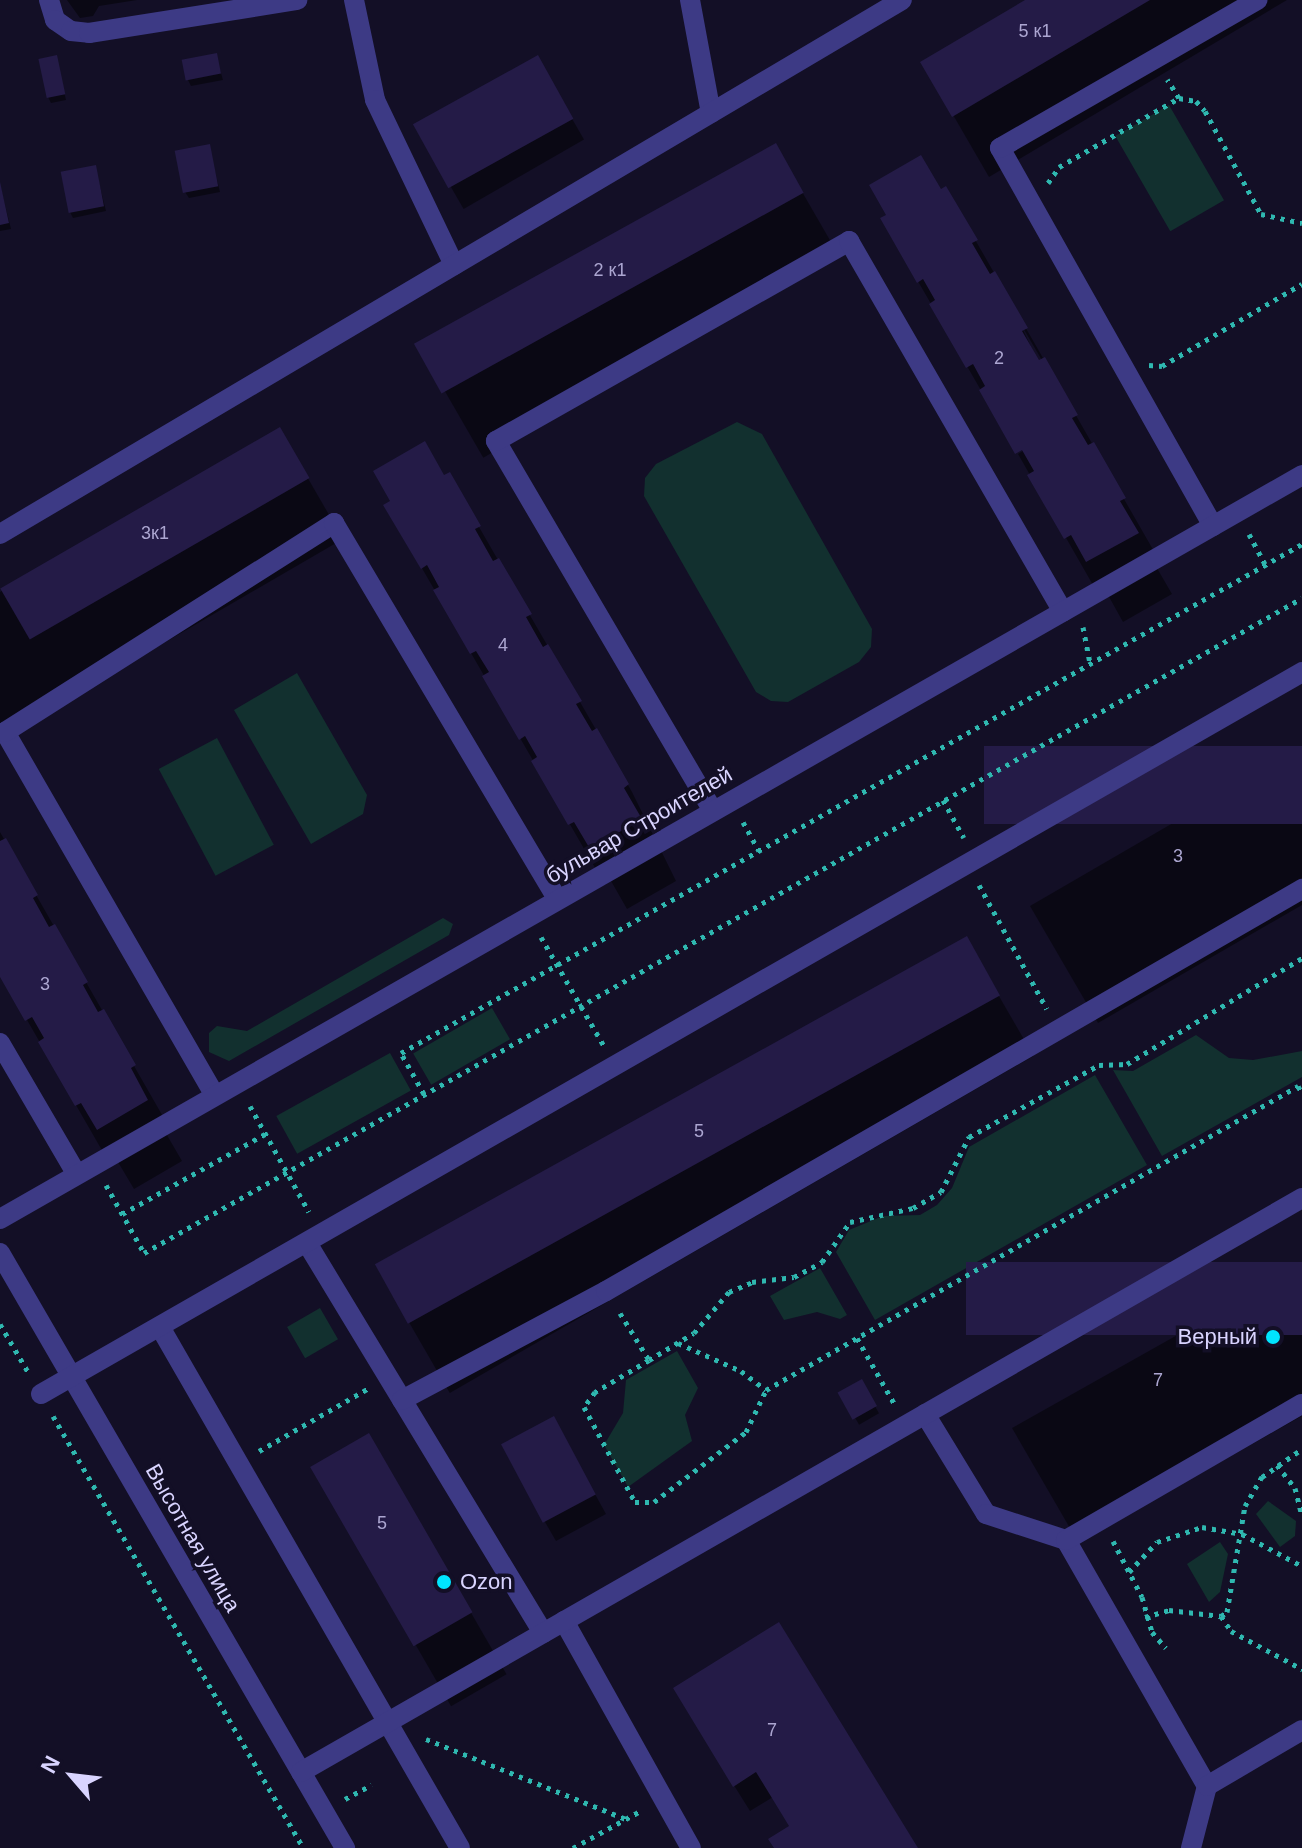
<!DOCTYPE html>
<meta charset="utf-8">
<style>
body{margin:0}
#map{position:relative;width:1302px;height:1848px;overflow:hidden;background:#130f26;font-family:Helvetica,sans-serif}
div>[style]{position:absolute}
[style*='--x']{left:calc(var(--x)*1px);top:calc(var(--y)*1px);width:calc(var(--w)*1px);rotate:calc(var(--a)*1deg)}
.green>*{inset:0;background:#12302f;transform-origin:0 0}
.shadow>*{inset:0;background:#0007;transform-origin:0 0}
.building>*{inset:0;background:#241b47;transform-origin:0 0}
.path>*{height:5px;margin-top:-2.5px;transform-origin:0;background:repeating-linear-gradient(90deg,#2fb8b0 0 4px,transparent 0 10px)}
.minor>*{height:20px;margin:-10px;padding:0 10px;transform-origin:10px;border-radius:10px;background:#3d3a85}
.dots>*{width:22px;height:22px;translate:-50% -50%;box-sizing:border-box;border:4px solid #130f26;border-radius:50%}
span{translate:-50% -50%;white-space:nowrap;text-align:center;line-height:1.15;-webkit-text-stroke:7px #130f26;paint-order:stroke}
.number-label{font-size:18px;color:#aca6d1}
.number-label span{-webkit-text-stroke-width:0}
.street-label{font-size:22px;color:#d9d4ff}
.poi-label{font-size:22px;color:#d9d4ff}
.right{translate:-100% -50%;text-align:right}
.left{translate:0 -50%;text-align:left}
.north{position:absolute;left:32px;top:1736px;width:80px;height:80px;-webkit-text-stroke:6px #130f26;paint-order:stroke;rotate:298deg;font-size:22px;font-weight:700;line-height:32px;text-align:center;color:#d9d4ff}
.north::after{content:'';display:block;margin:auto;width:28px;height:36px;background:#d9d4ff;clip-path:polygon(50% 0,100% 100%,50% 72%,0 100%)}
</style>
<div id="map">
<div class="green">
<div style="left:1169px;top:105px;width:110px;height:62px;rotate:60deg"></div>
<div style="clip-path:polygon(737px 422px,762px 434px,872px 629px,871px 647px,859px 662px,788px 702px,771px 701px,756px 692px,644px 496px,645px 478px,656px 464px)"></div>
<div style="clip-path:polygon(297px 673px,367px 795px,363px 814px,311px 844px,234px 710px)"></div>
<div style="left:217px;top:738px;width:121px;height:66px;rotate:62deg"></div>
<div style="clip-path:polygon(443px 918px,453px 924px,449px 935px,229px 1061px,209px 1052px,209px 1033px,217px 1026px,247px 1031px)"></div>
<div style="left:492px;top:1008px;width:36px;height:91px;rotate:60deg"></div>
<div style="clip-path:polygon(1196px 1035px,1229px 1058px,1253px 1060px,1302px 1051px,1302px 1077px,1162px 1156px,1113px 1070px,1133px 1071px)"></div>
<div style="left:390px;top:1053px;width:43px;height:130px;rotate:61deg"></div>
<div style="clip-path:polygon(1095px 1075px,1147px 1165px,875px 1320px,836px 1252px,849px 1230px,883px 1216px,920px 1215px,937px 1205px,952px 1188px,969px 1147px)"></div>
<div style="clip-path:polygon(820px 1268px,847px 1315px,840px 1319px,817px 1312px,784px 1320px,770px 1296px)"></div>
<div style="left:320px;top:1308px;width:36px;height:38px;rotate:60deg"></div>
<div style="clip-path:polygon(677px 1351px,698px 1388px,685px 1415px,692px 1441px,628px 1487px,604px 1445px,623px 1413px,626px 1380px)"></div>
<div style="clip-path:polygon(1268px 1501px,1296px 1521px,1295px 1536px,1280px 1547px,1256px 1514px)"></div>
<div style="clip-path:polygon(1220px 1542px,1228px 1554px,1220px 1592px,1209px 1602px,1187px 1564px)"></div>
</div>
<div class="shadow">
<div style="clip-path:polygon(67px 0,137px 0,99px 6px,93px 16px,80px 18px)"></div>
<div style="clip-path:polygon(1029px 0,1287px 0,989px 177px,923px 63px)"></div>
<div style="clip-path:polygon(216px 56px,223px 80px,191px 86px,188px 80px)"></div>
<div style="clip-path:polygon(56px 57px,66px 100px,51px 103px,48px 97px)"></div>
<div style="left:537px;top:58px;width:94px;height:139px;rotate:60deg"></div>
<div style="left:775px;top:145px;width:125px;height:409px;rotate:60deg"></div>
<div style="clip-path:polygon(209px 147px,220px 192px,189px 198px,185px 192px)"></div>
<div style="clip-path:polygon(95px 167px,106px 211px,73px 218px,70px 212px)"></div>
<div style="clip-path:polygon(0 185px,11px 229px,0 231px)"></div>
<div style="clip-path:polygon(evenodd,946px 189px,1159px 560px,1154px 563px,1172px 594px,1123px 622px,1108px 595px,1101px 599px,1018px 454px,1031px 446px,1016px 451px,882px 219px,946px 189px,1019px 321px,1043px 362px,1038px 362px,1019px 321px)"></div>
<div style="clip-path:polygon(280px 430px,343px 539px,0 738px,0 592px)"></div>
<div style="clip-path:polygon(449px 475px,632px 792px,676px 881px,627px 909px,611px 881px,605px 885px,386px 506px)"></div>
<div style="clip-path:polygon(1302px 748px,1302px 905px,1098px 1023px,1030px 906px)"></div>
<div style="clip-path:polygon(0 832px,169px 1127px,164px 1130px,182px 1161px,134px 1189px,118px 1162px,111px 1166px,0 973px)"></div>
<div style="left:966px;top:939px;width:135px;height:674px;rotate:60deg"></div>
<div style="clip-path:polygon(1302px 1265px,1302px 1416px,1078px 1542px,1012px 1428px)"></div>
<div style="left:861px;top:1382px;width:36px;height:23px;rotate:60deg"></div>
<div style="left:369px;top:1436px;width:275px;height:64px;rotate:60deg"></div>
<div style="clip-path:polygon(564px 1438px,606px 1514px,556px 1541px,545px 1522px)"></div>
<div style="clip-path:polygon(690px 1715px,916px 1848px,776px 1848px,791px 1827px,773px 1797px,750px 1811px)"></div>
</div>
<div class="building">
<div style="clip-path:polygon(1025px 0,1150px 0,952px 117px,920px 62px)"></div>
<div style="left:217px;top:53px;width:21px;height:36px;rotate:79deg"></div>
<div style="left:57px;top:55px;width:40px;height:19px;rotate:78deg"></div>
<div style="left:538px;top:55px;width:73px;height:143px;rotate:61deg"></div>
<div style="left:776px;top:143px;width:57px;height:414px;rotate:61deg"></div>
<div style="left:210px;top:144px;width:43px;height:36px;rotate:79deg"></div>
<div style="clip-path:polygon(921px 155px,941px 189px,946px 186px,978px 240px,972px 243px,990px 274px,995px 271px,1028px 328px,1022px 331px,1039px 360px,1045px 357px,1078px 415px,1072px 418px,1088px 445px,1094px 442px,1126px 498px,1120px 501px,1139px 533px,1086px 562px,1071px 535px,1064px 539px,1027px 475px,1034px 471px,1022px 450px,1015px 454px,979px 390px,985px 386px,973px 364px,966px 368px,929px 304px,935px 300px,923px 279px,917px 283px,880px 218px,886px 215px,869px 185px)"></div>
<div style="left:96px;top:165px;width:42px;height:36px;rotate:79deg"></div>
<div style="clip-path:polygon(0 182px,9px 223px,0 225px)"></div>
<div style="left:280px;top:427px;width:59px;height:323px;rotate:60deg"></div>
<div style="clip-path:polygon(425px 441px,444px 475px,450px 472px,481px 526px,475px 529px,493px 561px,499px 558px,532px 614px,526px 617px,543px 647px,548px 644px,582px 701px,576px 704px,592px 731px,597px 728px,629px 784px,624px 788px,642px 819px,590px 849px,574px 822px,568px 825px,531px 761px,537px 757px,525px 736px,519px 740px,482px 676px,489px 672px,476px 651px,470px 654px,433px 590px,439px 587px,427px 565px,421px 569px,383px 505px,390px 501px,373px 471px)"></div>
<div style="left:1302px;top:746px;width:78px;height:318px;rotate:90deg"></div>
<div style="clip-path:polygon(6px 838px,38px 895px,33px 898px,49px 927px,55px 924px,88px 982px,83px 985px,98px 1012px,104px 1009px,136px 1065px,131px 1068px,148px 1100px,97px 1130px,81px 1103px,75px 1106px,38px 1042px,44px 1038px,32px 1017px,25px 1021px,0 977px,0 841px)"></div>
<div style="left:967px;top:936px;width:68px;height:677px;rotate:61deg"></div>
<div style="left:1302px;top:1262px;width:73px;height:336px;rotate:90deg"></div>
<div style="left:862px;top:1379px;width:31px;height:28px;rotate:61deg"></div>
<div style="left:554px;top:1416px;width:89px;height:60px;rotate:62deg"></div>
<div style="left:369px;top:1433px;width:207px;height:68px;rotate:60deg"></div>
<div style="clip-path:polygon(779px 1622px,918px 1848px,774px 1848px,768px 1839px,789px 1826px,756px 1772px,733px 1787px,673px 1688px)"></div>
</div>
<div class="path">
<div style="--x:1179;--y:98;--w:17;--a:10"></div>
<div style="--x:1196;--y:101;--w:13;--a:48"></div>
<div style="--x:1205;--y:111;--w:117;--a:61.5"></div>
<div style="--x:1261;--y:214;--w:42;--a:12.4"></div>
<div style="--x:1048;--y:183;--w:19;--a:-55"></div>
<div style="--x:1059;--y:167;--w:138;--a:-29.9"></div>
<div style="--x:1179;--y:98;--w:22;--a:-122"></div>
<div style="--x:1149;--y:365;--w:13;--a:4"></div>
<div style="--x:1162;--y:366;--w:162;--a:-30.4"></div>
<div style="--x:1249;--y:534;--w:34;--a:62"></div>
<div style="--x:1083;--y:627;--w:38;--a:79"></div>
<div style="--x:943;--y:800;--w:43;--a:61.1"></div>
<div style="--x:743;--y:822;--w:33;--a:61"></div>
<div style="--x:979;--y:885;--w:141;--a:61.3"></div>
<div style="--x:541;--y:937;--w:126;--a:60"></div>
<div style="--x:424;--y:1094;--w:47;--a:-119.3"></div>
<div style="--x:401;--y:1053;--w:1035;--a:-29.46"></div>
<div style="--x:250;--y:1106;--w:121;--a:60.9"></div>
<div style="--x:106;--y:1185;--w:78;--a:60.8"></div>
<div style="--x:144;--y:1253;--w:1330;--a:-29.49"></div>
<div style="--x:122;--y:1214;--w:164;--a:-29.2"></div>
<div style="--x:620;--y:1313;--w:55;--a:58.3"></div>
<div style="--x:649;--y:1360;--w:52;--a:-31"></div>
<div style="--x:694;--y:1333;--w:54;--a:-49.5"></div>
<div style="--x:729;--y:1292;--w:25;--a:-23"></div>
<div style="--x:752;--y:1282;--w:42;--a:-6.8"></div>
<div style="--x:794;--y:1277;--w:32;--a:-28"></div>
<div style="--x:822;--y:1262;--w:49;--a:-55"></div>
<div style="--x:850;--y:1222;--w:65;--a:-12.5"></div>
<div style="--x:913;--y:1208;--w:32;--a:-30"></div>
<div style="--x:941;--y:1192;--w:62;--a:-63"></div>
<div style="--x:969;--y:1137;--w:149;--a:-29"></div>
<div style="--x:1099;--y:1065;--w:28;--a:-2"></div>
<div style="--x:1127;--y:1064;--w:205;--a:-31.2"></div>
<div style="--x:0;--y:1324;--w:56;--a:59.7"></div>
<div style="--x:857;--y:1338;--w:75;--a:60.4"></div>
<div style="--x:678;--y:1343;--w:69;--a:24"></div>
<div style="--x:741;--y:1371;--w:31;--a:37"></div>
<div style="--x:766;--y:1390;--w:613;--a:-29.74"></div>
<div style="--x:1298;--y:1086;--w:8;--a:60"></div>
<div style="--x:649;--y:1360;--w:63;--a:149.3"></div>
<div style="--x:595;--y:1392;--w:19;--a:126"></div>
<div style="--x:584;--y:1407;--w:108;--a:61.8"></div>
<div style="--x:635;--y:1502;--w:19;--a:0"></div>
<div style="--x:654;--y:1502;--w:116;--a:-37.3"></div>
<div style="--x:746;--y:1432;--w:47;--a:-64.5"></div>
<div style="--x:53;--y:1416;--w:499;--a:59.9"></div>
<div style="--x:259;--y:1451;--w:127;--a:-29.8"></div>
<div style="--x:1277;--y:1465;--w:29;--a:52"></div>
<div style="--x:1295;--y:1488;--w:29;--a:76"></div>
<div style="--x:1113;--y:1541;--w:63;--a:62.6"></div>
<div style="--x:1142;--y:1597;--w:36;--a:74"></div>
<div style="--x:1152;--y:1632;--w:21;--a:49"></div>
<div style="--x:1129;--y:1572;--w:41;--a:-47"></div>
<div style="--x:1157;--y:1542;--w:47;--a:-18.4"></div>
<div style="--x:1202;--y:1527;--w:41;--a:9.9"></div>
<div style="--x:1242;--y:1534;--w:68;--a:28.1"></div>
<div style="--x:1221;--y:1616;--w:18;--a:56"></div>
<div style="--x:1231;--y:1631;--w:81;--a:28.2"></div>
<div style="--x:1145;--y:1617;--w:25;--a:-16"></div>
<div style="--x:1169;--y:1610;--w:52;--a:6.6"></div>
<div style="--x:1221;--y:1616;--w:7;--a:-34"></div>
<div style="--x:1227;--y:1612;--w:108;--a:-80.4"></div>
<div style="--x:1245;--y:1506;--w:34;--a:-60"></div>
<div style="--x:1262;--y:1477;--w:49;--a:-35"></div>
<div style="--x:426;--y:1739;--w:215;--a:21.8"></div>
<div style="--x:345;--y:1799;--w:30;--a:-28"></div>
<div style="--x:573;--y:1848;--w:79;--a:-28.8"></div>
</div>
<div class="minor">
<div style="--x:49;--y:0;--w:21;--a:73"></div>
<div style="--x:55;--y:20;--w:19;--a:35"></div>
<div style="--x:71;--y:31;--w:18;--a:6"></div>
<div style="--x:89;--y:33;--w:211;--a:-9"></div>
<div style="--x:354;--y:0;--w:102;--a:78.1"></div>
<div style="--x:375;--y:100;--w:183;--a:64.4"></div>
<div style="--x:690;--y:0;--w:115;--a:79.5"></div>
<div style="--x:1213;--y:526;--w:434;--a:-119.4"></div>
<div style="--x:1000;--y:148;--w:297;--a:-29.9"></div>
<div style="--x:0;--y:534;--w:1048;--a:-30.63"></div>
<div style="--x:713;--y:811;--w:429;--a:-120.4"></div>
<div style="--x:496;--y:441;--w:406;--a:-29.5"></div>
<div style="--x:849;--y:241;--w:428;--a:60"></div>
<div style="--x:0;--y:1043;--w:151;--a:59.7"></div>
<div style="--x:214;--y:1094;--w:418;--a:-120"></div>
<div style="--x:5;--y:732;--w:390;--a:-32.4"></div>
<div style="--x:334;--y:523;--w:437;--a:59.3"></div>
<div style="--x:0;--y:1219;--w:1500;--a:-29.74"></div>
<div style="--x:307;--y:1243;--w:456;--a:58.8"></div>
<div style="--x:0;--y:1253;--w:688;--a:59.89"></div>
<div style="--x:160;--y:1327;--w:601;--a:60.07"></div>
<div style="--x:41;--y:1394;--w:1453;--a:-29.79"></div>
<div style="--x:402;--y:1400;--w:231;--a:-28.1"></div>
<div style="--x:606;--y:1291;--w:804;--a:-30.01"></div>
<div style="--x:925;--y:1414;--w:117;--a:58.6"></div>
<div style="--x:986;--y:1514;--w:84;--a:18"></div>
<div style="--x:1066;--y:1540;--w:284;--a:60.2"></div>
<div style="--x:1207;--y:1786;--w:64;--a:104.5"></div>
<div style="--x:1066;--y:1540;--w:272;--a:-30"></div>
<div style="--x:564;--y:1621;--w:260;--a:60.8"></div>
<div style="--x:301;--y:1772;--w:1154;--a:-29.83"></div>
<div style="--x:1207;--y:1786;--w:110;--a:-30.5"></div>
</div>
<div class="dots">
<div style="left:1273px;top:1337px;background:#00e5ff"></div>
<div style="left:444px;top:1582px;background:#00e5ff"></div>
</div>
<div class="number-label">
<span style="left:1035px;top:31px">5 к1</span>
<span style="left:610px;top:270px">2 к1</span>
<span style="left:999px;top:358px">2</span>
<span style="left:155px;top:533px">3к1</span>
<span style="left:503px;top:645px">4</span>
<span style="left:1178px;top:856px">3</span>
<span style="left:45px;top:984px">3</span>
<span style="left:699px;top:1131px">5</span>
<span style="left:1158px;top:1380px">7</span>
<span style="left:382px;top:1523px">5</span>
<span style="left:772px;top:1730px">7</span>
</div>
<div class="street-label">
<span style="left:639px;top:825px;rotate:-30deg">бульвар Строителей</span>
<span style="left:193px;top:1538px;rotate:60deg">Высотная улица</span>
</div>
<div class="poi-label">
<span class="right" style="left:1257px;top:1337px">Верный</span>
<span class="left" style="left:460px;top:1582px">Ozon</span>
</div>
<div class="north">N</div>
</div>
